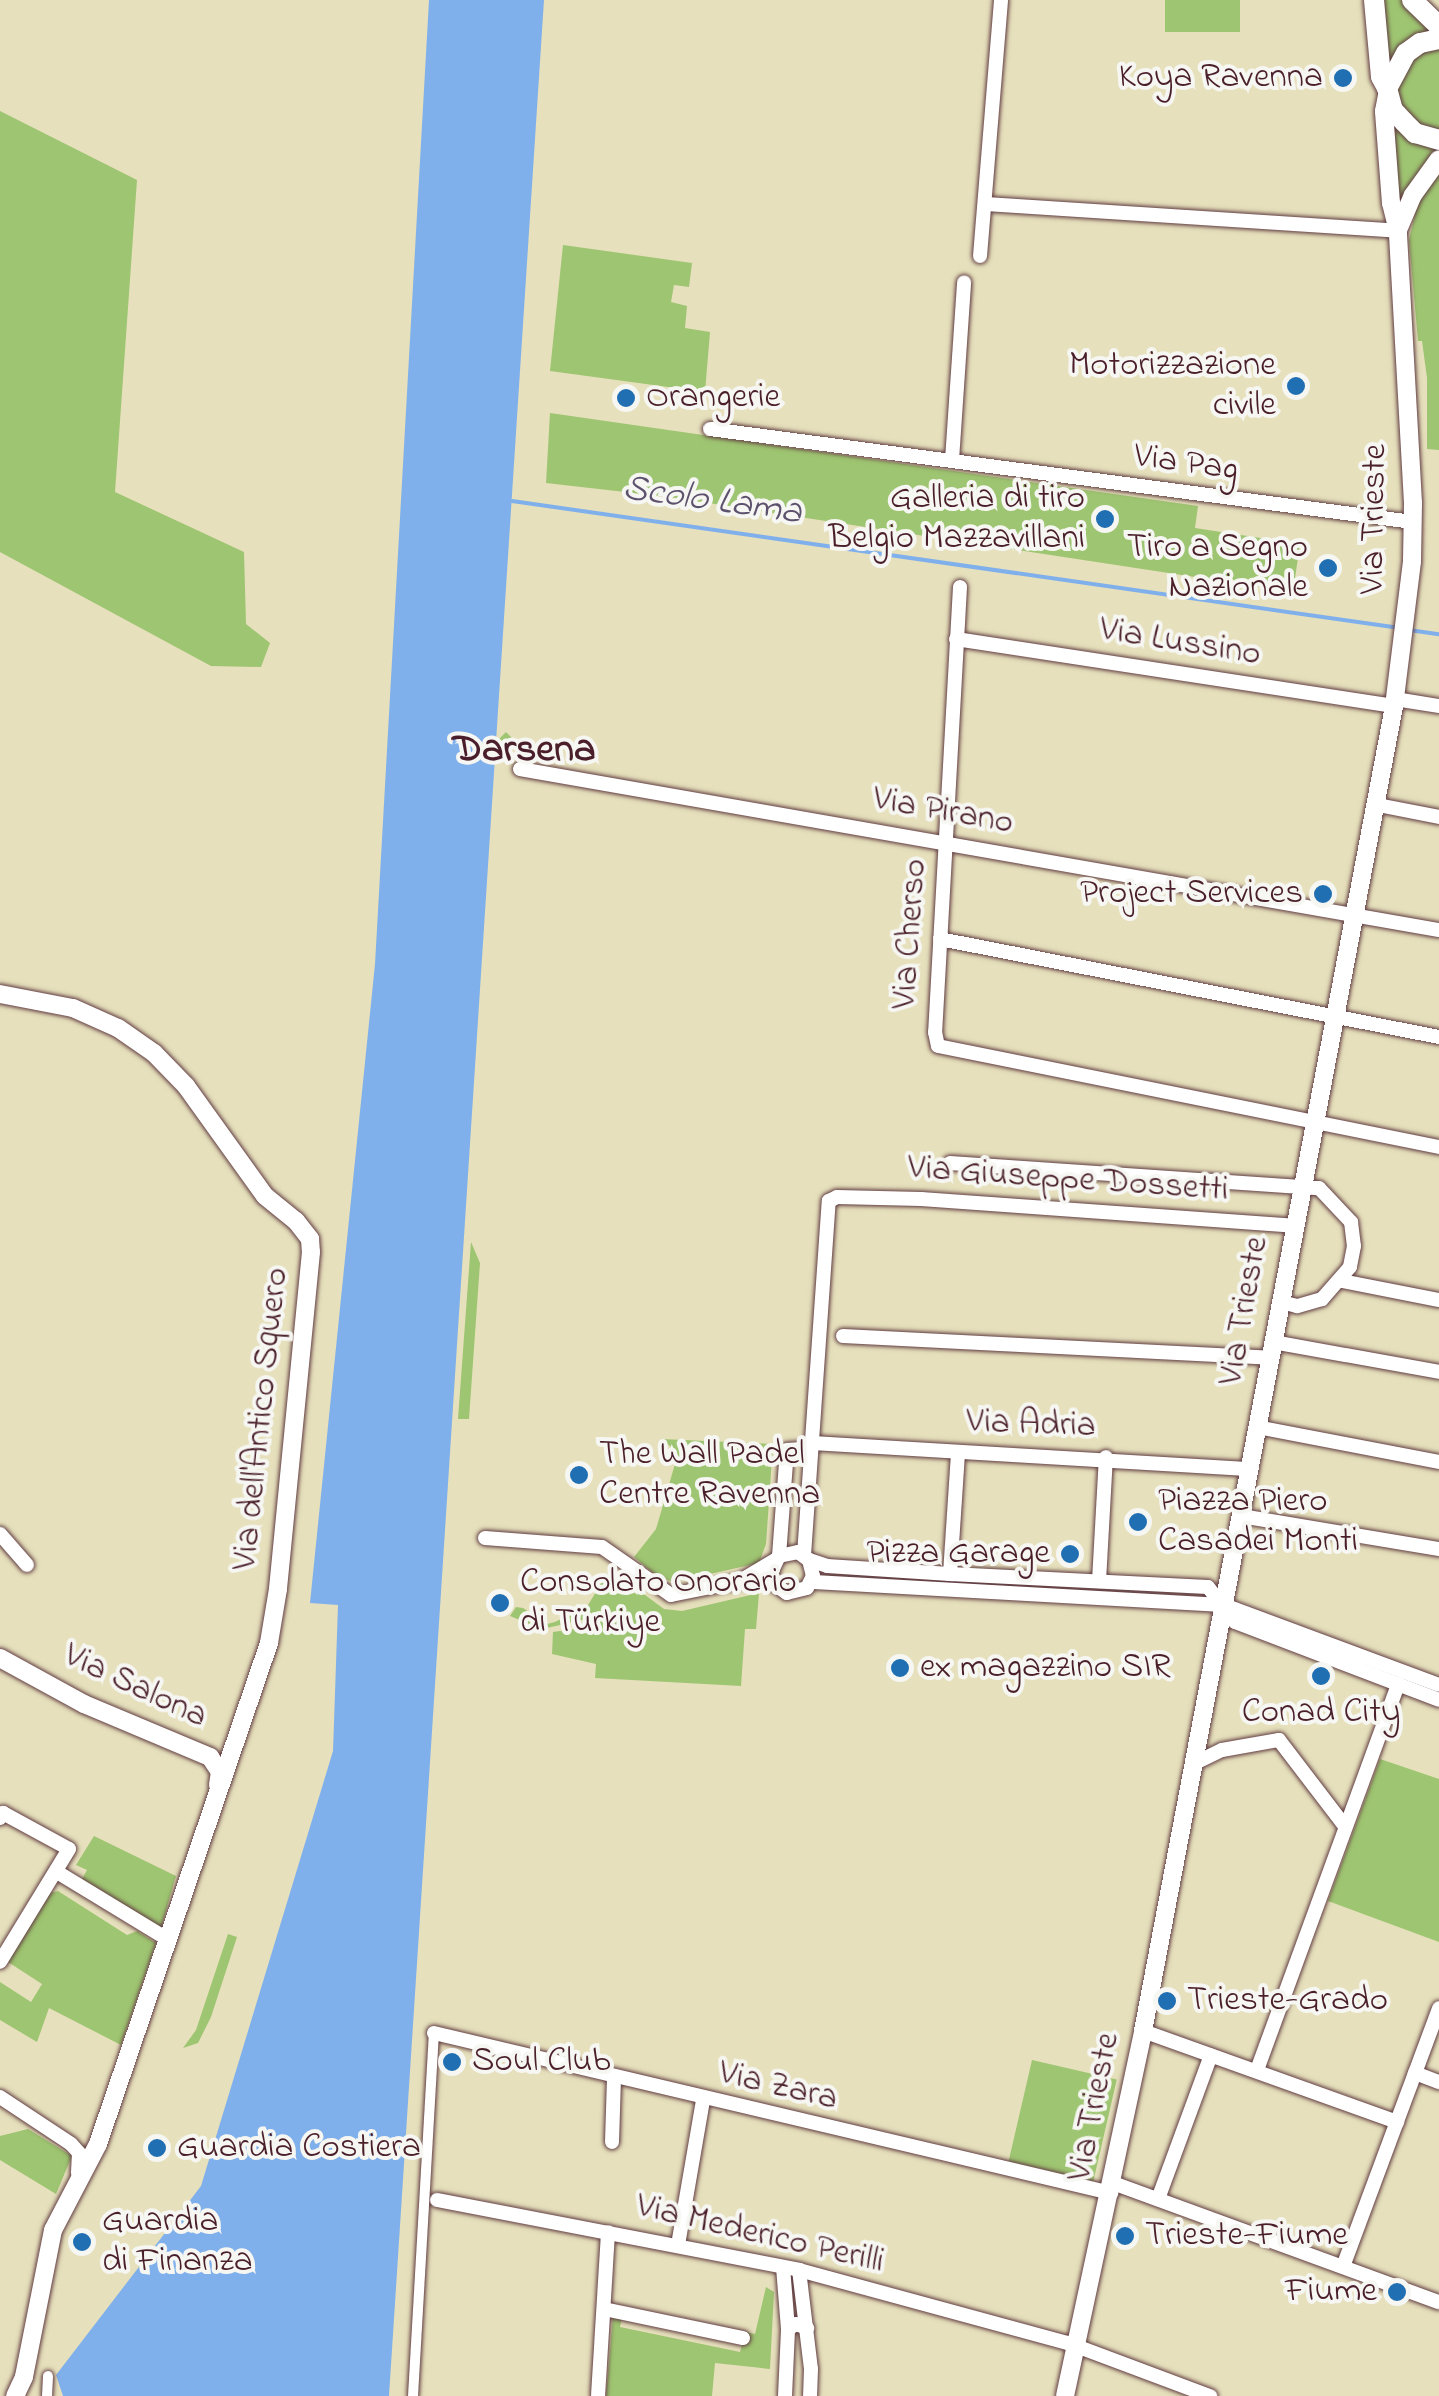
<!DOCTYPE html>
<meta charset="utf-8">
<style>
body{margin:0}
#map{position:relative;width:1439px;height:2396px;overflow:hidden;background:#e6e0bc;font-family:"Indie Flower",sans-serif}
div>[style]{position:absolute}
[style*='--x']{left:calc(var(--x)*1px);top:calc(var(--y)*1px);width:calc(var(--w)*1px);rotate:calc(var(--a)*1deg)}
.green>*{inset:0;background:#9ec571;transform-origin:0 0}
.water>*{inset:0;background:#80b0eb}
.stream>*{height:4px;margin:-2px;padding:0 2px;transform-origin:2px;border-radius:2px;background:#80b0eb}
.roads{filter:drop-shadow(0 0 2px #613c41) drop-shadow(0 0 2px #613c41)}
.pedestrian>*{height:10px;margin:-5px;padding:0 5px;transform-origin:5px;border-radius:5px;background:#fff}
.minor>*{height:14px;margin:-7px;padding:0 7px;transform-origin:7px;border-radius:7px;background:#fff}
.tertiary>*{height:18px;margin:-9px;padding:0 9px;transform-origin:9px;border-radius:9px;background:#fff}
.secondary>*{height:20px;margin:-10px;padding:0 10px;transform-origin:10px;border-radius:10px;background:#fff}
.dots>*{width:28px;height:28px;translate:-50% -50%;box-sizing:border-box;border:5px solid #f6f6f2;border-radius:50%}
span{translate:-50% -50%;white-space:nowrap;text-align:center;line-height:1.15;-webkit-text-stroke:8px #f6f6f2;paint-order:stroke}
.poi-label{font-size:35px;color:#4a1f2b}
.right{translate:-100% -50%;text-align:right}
.left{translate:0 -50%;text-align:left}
.street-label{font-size:35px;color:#4a1f2b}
.water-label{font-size:38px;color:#5d526e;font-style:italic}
.quarter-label{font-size:40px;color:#4a1f2b;font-weight:700}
</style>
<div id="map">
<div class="green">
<div style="left:1165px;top:0;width:75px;height:32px"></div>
<div style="clip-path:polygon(1380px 0,1402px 0,1438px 32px,1388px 71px)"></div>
<div style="clip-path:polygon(1439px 44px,1439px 133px,1420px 128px,1400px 106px,1397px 92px,1405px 63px)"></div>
<div style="clip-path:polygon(0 111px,137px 180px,115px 492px,244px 552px,246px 624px,270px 643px,261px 667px,211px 666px,0 552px)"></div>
<div style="clip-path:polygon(1391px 120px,1439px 149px,1424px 165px,1400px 210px)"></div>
<div style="clip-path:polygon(1439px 169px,1439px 450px,1427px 449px,1427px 378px,1422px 341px,1418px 341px,1409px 240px,1418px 202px)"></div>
<div style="clip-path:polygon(563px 245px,692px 263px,689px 287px,674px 285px,671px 302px,687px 306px,685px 328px,710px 332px,705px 392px,550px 371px)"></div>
<div style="clip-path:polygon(550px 413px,1198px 506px,1195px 528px,1300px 544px,1293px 592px,669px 497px,546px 483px)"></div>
<div style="left:506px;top:732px;width:13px;height:119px;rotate:45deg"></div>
<div style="clip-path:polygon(471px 1242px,480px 1263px,469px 1419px,458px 1419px)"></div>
<div style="clip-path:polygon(661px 1439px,773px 1444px,766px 1544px,759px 1563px,674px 1582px,658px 1577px,634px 1557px,656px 1529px,675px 1464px,671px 1447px)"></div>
<div style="clip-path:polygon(610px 1569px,664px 1609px,682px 1611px,759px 1593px,756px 1629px,745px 1629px,741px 1686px,595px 1678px,596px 1664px,552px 1654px,553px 1632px,588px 1627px,587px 1619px,542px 1629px,510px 1616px,516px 1607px,523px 1608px,547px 1624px,555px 1622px,588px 1605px)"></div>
<div style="clip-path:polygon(1380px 1759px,1439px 1779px,1439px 1942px,1328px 1901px)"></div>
<div style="clip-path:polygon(94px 1836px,176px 1876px,161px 1928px,82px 1879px,87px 1870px,76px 1865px)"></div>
<div style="clip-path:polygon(58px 1891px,127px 1935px,137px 1931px,156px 1943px,121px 2045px,49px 2008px,37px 2042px,0 2020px,0 1982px,31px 2002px,42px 1984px,8px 1962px,50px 1893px)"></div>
<div style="clip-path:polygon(228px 1934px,237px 1937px,211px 2017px,198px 2043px,183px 2048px,196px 2030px)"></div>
<div style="left:1032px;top:2060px;width:87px;height:104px;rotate:13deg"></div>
<div style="clip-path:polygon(28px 2129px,72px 2156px,56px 2194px,0 2160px,0 2136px)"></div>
<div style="clip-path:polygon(766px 2287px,774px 2292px,770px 2369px,715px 2363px,712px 2396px,606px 2396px,613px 2316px,622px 2318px,620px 2327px,740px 2352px,745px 2332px,755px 2334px)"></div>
</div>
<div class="water">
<div style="clip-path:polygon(429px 0,544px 0,389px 2396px,63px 2396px,56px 2375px,201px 2186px,333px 1751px,338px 1605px,310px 1603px,375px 964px)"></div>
</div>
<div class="stream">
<div style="--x:512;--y:501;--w:897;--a:8.14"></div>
<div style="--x:1409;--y:630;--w:30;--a:8"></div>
</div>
<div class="roads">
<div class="pedestrian">
<div style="--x:47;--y:2396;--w:20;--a:-87"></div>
<div style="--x:413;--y:2396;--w:364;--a:-86.7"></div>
</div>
<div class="minor">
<div style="--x:986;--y:204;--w:413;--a:3.7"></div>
<div style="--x:980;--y:256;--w:257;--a:-85.3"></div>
<div style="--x:710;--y:429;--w:709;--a:7.54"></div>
<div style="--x:952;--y:460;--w:178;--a:-86.1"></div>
<div style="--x:960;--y:587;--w:446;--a:93.2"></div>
<div style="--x:935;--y:1032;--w:14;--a:78"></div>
<div style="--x:938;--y:1046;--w:511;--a:11.4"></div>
<div style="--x:956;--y:639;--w:443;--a:8.7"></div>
<div style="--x:1395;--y:699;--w:45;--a:9"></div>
<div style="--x:520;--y:769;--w:933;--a:9.94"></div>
<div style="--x:1378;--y:805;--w:62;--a:11.1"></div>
<div style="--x:940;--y:939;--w:509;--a:11.11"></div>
<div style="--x:950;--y:1163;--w:370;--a:3.9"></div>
<div style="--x:1319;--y:1188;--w:47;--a:46.7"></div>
<div style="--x:1351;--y:1222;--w:24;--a:83"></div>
<div style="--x:1354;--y:1246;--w:21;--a:101"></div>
<div style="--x:1350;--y:1267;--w:43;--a:131.2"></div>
<div style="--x:1322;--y:1299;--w:26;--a:164"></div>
<div style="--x:1297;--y:1306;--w:16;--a:-166"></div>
<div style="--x:1342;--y:1281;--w:99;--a:11.1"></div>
<div style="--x:843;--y:1336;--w:428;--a:2.9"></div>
<div style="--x:1273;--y:1342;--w:169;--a:10.2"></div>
<div style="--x:1257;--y:1427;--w:185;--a:10.9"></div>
<div style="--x:1241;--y:1516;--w:201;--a:9.5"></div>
<div style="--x:0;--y:1534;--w:41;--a:48.9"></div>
<div style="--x:485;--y:1538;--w:117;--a:4.4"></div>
<div style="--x:602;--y:1547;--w:84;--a:34.8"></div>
<div style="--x:671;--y:1595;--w:70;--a:-11.5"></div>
<div style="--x:740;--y:1581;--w:41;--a:-31"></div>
<div style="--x:804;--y:1555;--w:355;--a:-86"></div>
<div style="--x:829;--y:1201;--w:9;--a:-27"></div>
<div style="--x:837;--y:1197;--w:84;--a:1.4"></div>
<div style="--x:921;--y:1199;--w:374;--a:4.1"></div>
<div style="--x:779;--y:1556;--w:19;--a:-12"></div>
<div style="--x:798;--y:1552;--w:14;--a:36"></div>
<div style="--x:809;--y:1560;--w:16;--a:76"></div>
<div style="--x:813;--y:1576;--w:13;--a:117"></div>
<div style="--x:807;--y:1588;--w:21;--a:166"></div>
<div style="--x:787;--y:1593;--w:14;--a:-146"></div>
<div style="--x:775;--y:1585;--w:13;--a:-108"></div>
<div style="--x:771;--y:1573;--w:19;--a:-65"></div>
<div style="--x:779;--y:1556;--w:106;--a:-85.7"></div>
<div style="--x:787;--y:1450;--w:15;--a:-4"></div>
<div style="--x:802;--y:1449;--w:11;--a:-34"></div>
<div style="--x:811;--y:1443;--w:438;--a:3.4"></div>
<div style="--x:809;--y:1560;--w:19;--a:18"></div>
<div style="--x:827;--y:1566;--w:123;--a:3.7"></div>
<div style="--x:950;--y:1574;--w:258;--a:2.9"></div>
<div style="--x:1208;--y:1587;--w:44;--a:52.4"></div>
<div style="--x:1235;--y:1622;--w:218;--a:20.9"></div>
<div style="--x:950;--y:1574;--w:121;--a:-86.2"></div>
<div style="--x:1099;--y:1581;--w:124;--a:-86.8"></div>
<div style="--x:812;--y:1582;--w:413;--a:3.2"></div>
<div style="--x:1224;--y:1605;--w:229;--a:20.4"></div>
<div style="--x:1193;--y:1764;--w:32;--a:-26"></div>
<div style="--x:1222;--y:1750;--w:58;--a:-10"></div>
<div style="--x:1279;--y:1740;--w:107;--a:52.6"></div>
<div style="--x:0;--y:1818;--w:6;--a:-59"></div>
<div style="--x:3;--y:1813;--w:75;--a:28.6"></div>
<div style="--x:69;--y:1849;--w:132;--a:121.4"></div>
<div style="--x:57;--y:1872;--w:129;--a:31.3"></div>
<div style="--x:1143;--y:2031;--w:270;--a:19.7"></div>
<div style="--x:434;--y:2033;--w:696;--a:13.3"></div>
<div style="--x:1257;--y:2070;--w:411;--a:-69.9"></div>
<div style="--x:1415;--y:2073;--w:26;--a:21"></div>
<div style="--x:0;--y:2097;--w:85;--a:33.5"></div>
<div style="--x:71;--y:2144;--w:12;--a:48"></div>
<div style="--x:79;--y:2153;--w:20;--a:93"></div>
<div style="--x:612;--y:2142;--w:64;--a:-88.2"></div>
<div style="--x:1113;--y:2183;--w:347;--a:20.1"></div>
<div style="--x:1158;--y:2199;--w:153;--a:-69.8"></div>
<div style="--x:437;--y:2200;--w:369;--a:10.9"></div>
<div style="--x:799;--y:2270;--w:279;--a:15.2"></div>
<div style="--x:1068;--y:2343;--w:152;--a:20.5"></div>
<div style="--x:678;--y:2245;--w:147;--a:-80.2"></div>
<div style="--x:1344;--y:2264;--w:273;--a:-69.6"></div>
<div style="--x:783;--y:2267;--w:62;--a:85.4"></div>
<div style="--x:799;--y:2270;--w:100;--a:83.1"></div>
<div style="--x:811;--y:2369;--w:27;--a:92"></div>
<div style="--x:604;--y:2309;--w:142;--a:11.8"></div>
<div style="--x:598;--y:2396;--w:164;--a:-86.5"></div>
<div style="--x:785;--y:2396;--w:67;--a:-87.4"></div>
<div style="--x:788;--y:2329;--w:9;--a:-32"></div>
<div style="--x:796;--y:2324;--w:12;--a:20"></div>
</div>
<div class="tertiary">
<div style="--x:1398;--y:230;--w:38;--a:-67"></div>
<div style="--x:1413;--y:195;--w:44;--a:-54.2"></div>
<div style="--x:0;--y:994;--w:74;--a:10.9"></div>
<div style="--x:73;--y:1008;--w:49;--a:24"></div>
<div style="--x:118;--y:1028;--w:44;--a:34.8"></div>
<div style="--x:154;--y:1053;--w:46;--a:45.9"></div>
<div style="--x:186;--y:1086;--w:135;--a:54.3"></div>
<div style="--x:265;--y:1196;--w:40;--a:39"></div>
<div style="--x:296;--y:1221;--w:23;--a:52"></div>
<div style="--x:310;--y:1239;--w:13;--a:86"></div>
<div style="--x:311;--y:1252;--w:339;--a:95.6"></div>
<div style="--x:278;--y:1589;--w:55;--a:99.5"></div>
<div style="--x:269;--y:1643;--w:529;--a:108.85"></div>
<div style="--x:98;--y:2144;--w:97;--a:117.6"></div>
<div style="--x:53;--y:2230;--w:150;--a:101.2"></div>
<div style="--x:24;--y:2377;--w:21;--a:115"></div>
<div style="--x:0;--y:1658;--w:96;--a:28.7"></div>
<div style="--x:84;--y:1704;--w:137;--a:22.8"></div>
<div style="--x:210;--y:1757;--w:18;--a:56"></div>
<div style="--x:220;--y:1772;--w:13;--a:99"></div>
<div style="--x:1065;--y:2396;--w:373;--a:-77.9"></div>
<div style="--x:1143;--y:2031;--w:1349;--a:-79.27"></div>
<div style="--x:1394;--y:706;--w:146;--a:-82.9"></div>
<div style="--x:1412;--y:561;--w:58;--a:-89"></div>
<div style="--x:1413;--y:503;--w:272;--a:-93.2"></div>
<div style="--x:1398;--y:231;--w:29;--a:-104"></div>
<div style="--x:1391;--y:203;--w:92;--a:-94.4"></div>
<div style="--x:1384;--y:111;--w:15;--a:-79"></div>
</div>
<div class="secondary">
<div style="--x:1374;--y:0;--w:77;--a:84.8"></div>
<div style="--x:1381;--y:77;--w:13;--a:61"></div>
<div style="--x:1412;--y:0;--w:37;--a:44"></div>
<div style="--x:1439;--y:39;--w:19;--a:168"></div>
<div style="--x:1420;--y:43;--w:17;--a:144"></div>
<div style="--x:1406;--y:53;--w:40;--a:118"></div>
<div style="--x:1387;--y:88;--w:23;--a:75"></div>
<div style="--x:1393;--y:110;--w:16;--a:47"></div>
<div style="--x:1404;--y:122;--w:16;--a:45"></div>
<div style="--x:1415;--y:133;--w:25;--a:16"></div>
</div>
</div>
<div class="dots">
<div style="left:1343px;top:78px;background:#1f6fb2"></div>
<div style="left:1296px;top:386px;background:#1f6fb2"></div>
<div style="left:626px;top:398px;background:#1f6fb2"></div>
<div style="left:1105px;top:519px;background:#1f6fb2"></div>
<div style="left:1328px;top:568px;background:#1f6fb2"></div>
<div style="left:1323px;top:894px;background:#1f6fb2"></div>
<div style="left:579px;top:1475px;background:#1f6fb2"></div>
<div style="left:1138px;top:1522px;background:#1f6fb2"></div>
<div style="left:1070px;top:1554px;background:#1f6fb2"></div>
<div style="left:500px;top:1603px;background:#1f6fb2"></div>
<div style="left:900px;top:1668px;background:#1f6fb2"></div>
<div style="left:1321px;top:1676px;background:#1f6fb2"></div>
<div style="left:1167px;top:2001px;background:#1f6fb2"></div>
<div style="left:452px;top:2062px;background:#1f6fb2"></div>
<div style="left:157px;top:2148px;background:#1f6fb2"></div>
<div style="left:1125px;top:2236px;background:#1f6fb2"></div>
<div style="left:82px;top:2242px;background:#1f6fb2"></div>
<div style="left:1397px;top:2292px;background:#1f6fb2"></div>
</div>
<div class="poi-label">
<span class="right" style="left:1323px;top:78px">Koya Ravenna</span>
<span class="right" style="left:1276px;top:386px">Motorizzazione<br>civile</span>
<span class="left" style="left:646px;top:398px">Orangerie</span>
<span class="right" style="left:1085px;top:519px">Galleria di tiro<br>Belgio Mazzavillani</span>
<span class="right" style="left:1308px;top:568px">Tiro a Segno<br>Nazionale</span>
<span class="right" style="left:1303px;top:894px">Project Services</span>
<span class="left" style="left:599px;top:1475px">The Wall Padel<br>Centre Ravenna</span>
<span class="left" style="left:1158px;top:1522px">Piazza Piero<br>Casadei Monti</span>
<span class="right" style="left:1050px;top:1554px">Pizza Garage</span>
<span class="left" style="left:520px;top:1603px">Consolato Onorario<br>di Türkiye</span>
<span class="left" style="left:920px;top:1668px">ex magazzino SIR</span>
<span style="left:1321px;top:1713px">Conad City</span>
<span class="left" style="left:1187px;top:2001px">Trieste-Grado</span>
<span class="left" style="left:472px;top:2062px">Soul Club</span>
<span class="left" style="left:177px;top:2148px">Guardia Costiera</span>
<span class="left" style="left:102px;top:2242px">Guardia<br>di Finanza</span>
<span class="left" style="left:1145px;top:2236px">Trieste-Fiume</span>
<span class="right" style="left:1377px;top:2292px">Fiume</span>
</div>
<div class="street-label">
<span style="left:1186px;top:464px;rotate:8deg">Via Pag</span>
<span style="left:1375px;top:519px;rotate:-89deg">Via Trieste</span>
<span style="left:1180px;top:643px;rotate:9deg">Via Lussino</span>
<span style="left:943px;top:812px;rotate:10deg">Via Pirano</span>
<span style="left:911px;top:934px;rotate:-86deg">Via Cherso</span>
<span style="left:1068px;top:1180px;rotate:4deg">Via Giuseppe Dossetti</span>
<span style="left:1245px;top:1311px;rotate:-80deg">Via Trieste</span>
<span style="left:262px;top:1419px;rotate:-84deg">Via dell'Antico Squero</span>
<span style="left:1031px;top:1425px;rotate:2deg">Via Adria</span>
<span style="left:135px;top:1687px;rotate:25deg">Via Salona</span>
<span style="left:778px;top:2087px;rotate:13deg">Via Zara</span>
<span style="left:1095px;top:2107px;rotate:-79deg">Via Trieste</span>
<span style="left:760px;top:2235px;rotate:13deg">Via Mederico Perilli</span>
</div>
<div class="water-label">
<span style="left:712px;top:502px;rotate:8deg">Scolo Lama</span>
</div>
<div class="quarter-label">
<span style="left:524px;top:751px">Darsena</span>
</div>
</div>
